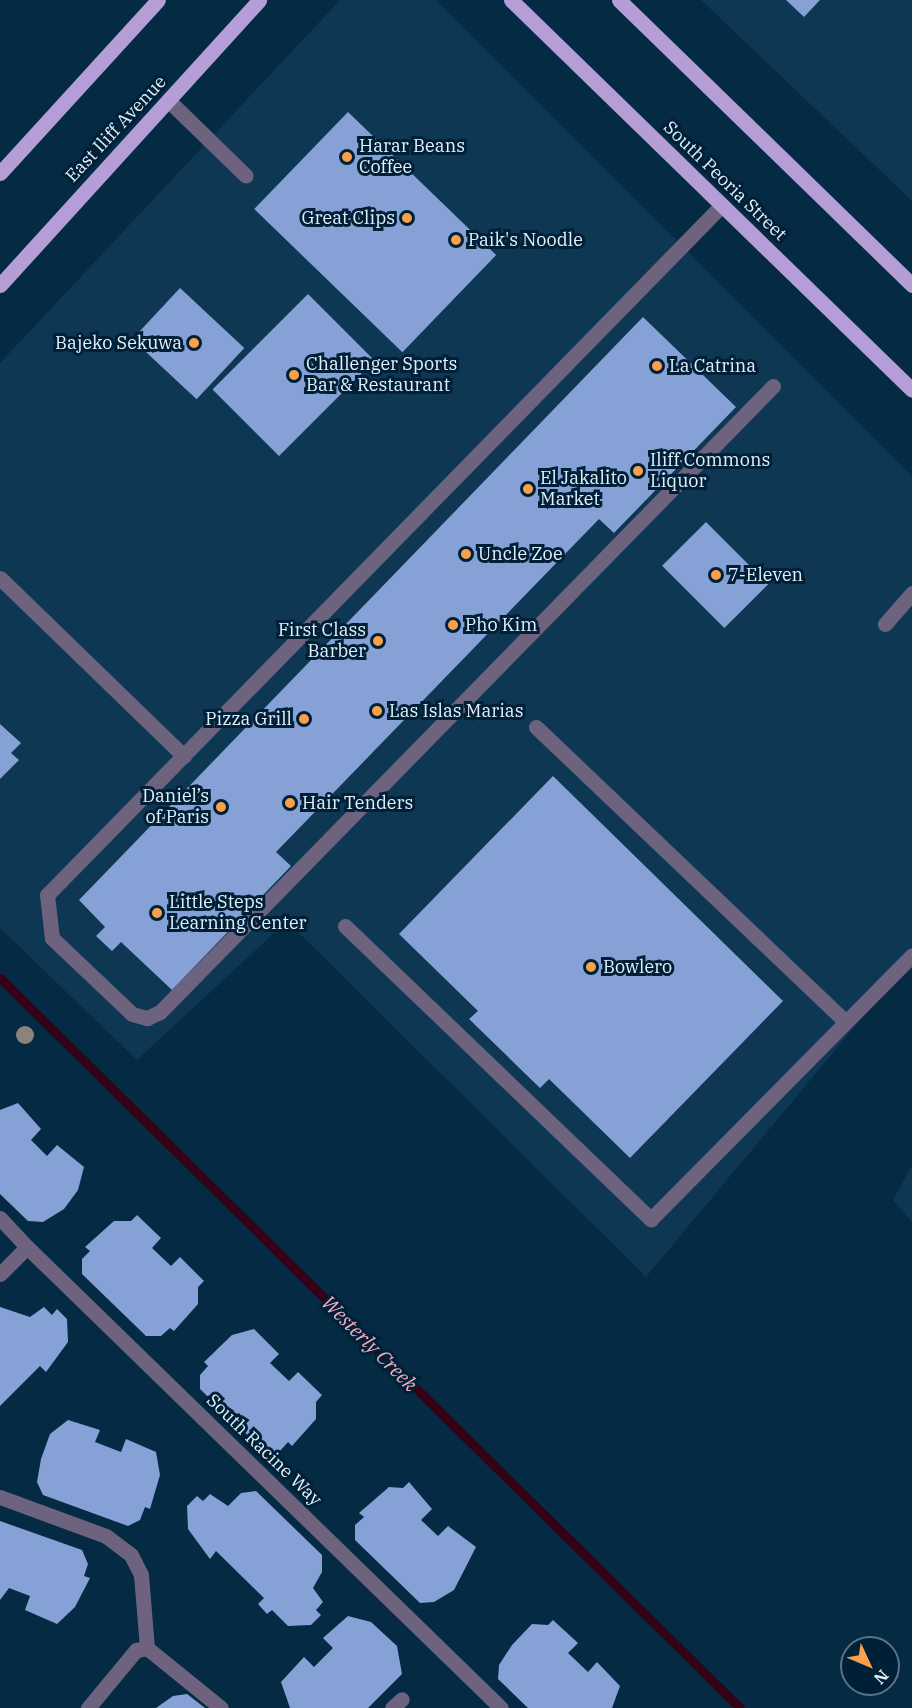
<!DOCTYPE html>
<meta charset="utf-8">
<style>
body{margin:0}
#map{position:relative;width:912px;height:1708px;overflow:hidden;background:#052a43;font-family:"IBM Plex Serif",serif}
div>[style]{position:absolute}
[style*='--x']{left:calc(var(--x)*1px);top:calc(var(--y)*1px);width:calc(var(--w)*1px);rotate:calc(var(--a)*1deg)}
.built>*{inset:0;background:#0d3752}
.stream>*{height:9px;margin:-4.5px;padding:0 4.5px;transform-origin:4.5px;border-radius:4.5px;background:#340115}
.building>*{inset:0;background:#86a1d6;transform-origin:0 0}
.minor>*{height:15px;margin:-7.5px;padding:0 7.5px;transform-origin:7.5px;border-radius:7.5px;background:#6e637f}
.major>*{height:15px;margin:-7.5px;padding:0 7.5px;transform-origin:7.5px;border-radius:7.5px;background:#b59dd7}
.trees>*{width:18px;height:18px;margin:-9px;border-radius:50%;background:#8a847b}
.dots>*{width:16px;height:16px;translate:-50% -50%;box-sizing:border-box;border:3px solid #002038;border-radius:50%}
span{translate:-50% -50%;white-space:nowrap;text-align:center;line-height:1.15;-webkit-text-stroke:6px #002038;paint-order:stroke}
.street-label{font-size:18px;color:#e3f0fb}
.poi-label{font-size:18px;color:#e3f0fb}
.left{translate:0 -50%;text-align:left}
.right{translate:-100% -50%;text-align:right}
.water-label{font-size:20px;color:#f6abbe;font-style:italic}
.north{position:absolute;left:840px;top:1636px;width:60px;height:60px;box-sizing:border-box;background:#002038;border:2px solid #5b7386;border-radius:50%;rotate:134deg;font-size:16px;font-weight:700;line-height:24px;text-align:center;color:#e3f0fb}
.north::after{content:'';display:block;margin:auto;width:21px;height:27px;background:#f8a14a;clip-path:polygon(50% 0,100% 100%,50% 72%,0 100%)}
</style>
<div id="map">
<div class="built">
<div style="clip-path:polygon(340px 0,436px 0,912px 476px,912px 958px,646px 1277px,287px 921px,137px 1060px,0 928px,0 363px)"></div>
<div style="clip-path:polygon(701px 0,912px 0,912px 201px)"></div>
<div style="clip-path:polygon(912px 1165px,912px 1222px,893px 1200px)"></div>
</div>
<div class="stream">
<div style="--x:0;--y:978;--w:1039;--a:44.61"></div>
</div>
<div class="building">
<div style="clip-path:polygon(786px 0,820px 0,804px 17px)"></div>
<div style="left:348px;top:112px;width:206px;height:135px;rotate:44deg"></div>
<div style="left:180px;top:288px;width:88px;height:70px;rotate:43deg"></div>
<div style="left:308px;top:294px;width:94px;height:135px;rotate:45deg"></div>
<div style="clip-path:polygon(643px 317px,736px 407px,614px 533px,599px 519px,276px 852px,291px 866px,172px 990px,121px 942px,112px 951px,96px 936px,105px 927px,79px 900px)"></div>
<div style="left:706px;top:522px;width:88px;height:62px;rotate:45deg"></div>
<div style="clip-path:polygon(0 724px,21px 743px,11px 753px,19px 760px,0 779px)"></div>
<div style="clip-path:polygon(553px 776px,783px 1001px,630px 1158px,549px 1079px,540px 1088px,469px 1019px,478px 1011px,399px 934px)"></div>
<div style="clip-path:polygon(18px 1103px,41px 1129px,31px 1140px,47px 1156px,57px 1145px,84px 1167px,78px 1190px,64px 1209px,43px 1222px,28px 1221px,0 1194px,0 1110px)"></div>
<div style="clip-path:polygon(137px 1215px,161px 1238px,152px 1248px,171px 1266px,180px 1257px,204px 1281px,198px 1287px,198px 1304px,174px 1331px,170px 1328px,161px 1336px,146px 1336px,82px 1274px,82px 1259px,90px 1251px,85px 1247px,114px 1221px,131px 1221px)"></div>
<div style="clip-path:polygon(0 1307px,30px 1317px,44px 1307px,52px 1315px,57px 1309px,67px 1319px,68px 1342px,46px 1372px,40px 1366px,0 1406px)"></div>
<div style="clip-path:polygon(254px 1329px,279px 1354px,270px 1363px,289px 1381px,298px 1372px,322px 1395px,316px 1402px,316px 1419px,292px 1446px,288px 1442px,279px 1452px,264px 1451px,200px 1389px,200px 1375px,208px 1366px,204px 1362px,232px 1335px)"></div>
<div style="clip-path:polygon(68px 1420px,100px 1430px,95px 1442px,121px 1452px,126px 1439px,156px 1452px,160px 1475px,150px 1509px,145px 1507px,140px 1520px,128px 1526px,43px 1495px,37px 1482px,41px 1459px,50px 1434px)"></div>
<div style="clip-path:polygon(409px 1482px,432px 1509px,421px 1520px,438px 1536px,448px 1526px,476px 1547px,454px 1590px,434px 1602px,420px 1603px,355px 1540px,355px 1525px,364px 1517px,359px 1513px,389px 1487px,403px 1488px)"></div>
<div style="clip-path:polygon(256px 1491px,322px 1555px,322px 1572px,313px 1588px,323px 1602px,316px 1610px,321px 1615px,311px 1625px,288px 1626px,272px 1610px,267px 1614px,258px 1604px,264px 1598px,216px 1551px,210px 1559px,188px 1529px,187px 1506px,197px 1496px,203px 1501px,210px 1494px,228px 1506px,241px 1493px)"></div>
<div style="clip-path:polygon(0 1521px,82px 1550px,88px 1564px,84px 1576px,90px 1578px,75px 1607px,57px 1624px,25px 1610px,30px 1596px,9px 1588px,0 1600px)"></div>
<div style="clip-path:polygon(348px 1616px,371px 1622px,397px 1646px,402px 1674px,368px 1708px,290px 1708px,281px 1682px,304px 1657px,314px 1667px,333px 1648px,323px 1638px)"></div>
<div style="clip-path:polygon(553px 1620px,578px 1643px,568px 1653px,588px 1672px,597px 1662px,620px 1686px,612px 1708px,528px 1708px,498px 1679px,499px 1665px,512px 1645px,532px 1624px,548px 1625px)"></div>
<div style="clip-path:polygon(187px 1694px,205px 1708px,156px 1708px,173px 1696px)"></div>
</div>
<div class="minor">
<div style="--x:169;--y:101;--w:107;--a:44.2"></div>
<div style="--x:722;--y:205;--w:965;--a:134.37"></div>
<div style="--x:47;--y:895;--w:43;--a:83.4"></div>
<div style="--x:52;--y:938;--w:110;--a:43.5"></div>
<div style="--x:132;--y:1014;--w:16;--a:15"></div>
<div style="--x:147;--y:1018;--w:14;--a:-25"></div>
<div style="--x:160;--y:1012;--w:876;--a:-45.6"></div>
<div style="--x:0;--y:578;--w:256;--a:44.1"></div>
<div style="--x:885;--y:624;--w:41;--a:-48.9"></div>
<div style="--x:536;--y:727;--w:427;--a:43.6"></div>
<div style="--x:345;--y:926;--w:424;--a:43.8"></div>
<div style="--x:651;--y:1219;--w:371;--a:-45.3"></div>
<div style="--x:0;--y:1218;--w:40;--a:47"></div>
<div style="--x:0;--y:1274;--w:38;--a:-45"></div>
<div style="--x:27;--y:1247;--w:661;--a:44.2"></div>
<div style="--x:0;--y:1497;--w:113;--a:20.2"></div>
<div style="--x:106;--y:1536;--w:31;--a:37"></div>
<div style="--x:131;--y:1555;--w:22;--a:63"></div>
<div style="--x:141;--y:1575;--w:73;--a:85.3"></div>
<div style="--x:88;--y:1708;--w:75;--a:-50.4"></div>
<div style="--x:136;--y:1650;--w:11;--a:-10"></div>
<div style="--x:147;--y:1648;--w:95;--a:39"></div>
<div style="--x:392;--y:1708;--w:13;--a:-42"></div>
</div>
<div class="major">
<div style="--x:511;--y:0;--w:559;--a:44.2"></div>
<div style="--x:619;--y:0;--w:409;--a:44.2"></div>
<div style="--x:0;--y:173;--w:234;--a:-47.6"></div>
<div style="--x:0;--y:285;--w:385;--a:-47.7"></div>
</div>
<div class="trees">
<div style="left:25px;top:1035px"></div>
</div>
<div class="dots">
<div style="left:347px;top:157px;background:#f8a14a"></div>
<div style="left:407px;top:218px;background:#f8a14a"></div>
<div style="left:456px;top:240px;background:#f8a14a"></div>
<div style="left:194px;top:343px;background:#f8a14a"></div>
<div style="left:657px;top:366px;background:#f8a14a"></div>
<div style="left:294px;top:375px;background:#f8a14a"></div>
<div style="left:638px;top:471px;background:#f8a14a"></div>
<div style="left:528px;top:489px;background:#f8a14a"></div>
<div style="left:466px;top:554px;background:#f8a14a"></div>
<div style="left:716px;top:575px;background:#f8a14a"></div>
<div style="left:453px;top:625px;background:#f8a14a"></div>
<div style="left:378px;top:641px;background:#f8a14a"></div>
<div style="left:377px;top:711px;background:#f8a14a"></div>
<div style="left:304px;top:719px;background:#f8a14a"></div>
<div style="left:290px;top:803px;background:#f8a14a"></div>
<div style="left:221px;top:807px;background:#f8a14a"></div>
<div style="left:157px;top:913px;background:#f8a14a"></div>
<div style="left:591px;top:967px;background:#f8a14a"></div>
</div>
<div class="street-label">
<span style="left:116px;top:129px;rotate:-47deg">East Iliff Avenue</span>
<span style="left:725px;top:181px;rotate:44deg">South Peoria Street</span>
<span style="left:264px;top:1450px;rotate:44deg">South Racine Way</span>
</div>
<div class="poi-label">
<span class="left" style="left:359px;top:157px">Harar Beans<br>Coffee</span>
<span class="right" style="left:395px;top:218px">Great Clips</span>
<span class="left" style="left:468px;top:240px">Paik's Noodle</span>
<span class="right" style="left:182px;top:343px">Bajeko Sekuwa</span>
<span class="left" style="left:306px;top:375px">Challenger Sports<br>Bar &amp; Restaurant</span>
<span class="left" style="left:669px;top:366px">La Catrina</span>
<span class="left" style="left:650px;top:471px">Iliff Commons<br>Liquor</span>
<span class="left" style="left:540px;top:489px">El Jakalito<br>Market</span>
<span class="left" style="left:478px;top:554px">Uncle Zoe</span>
<span class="left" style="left:728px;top:575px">7-Eleven</span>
<span class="left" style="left:465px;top:625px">Pho Kim</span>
<span class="right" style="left:366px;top:641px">First Class<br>Barber</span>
<span class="left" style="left:389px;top:711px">Las Islas Marias</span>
<span class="right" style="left:292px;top:719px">Pizza Grill</span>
<span class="right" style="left:209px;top:807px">Daniel’s<br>of Paris</span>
<span class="left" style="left:302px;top:803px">Hair Tenders</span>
<span class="left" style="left:169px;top:913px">Little Steps<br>Learning Center</span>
<span class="left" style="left:603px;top:967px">Bowlero</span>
</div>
<div class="water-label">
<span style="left:370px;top:1343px;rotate:45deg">Westerly Creek</span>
</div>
<div class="north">N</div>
</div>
